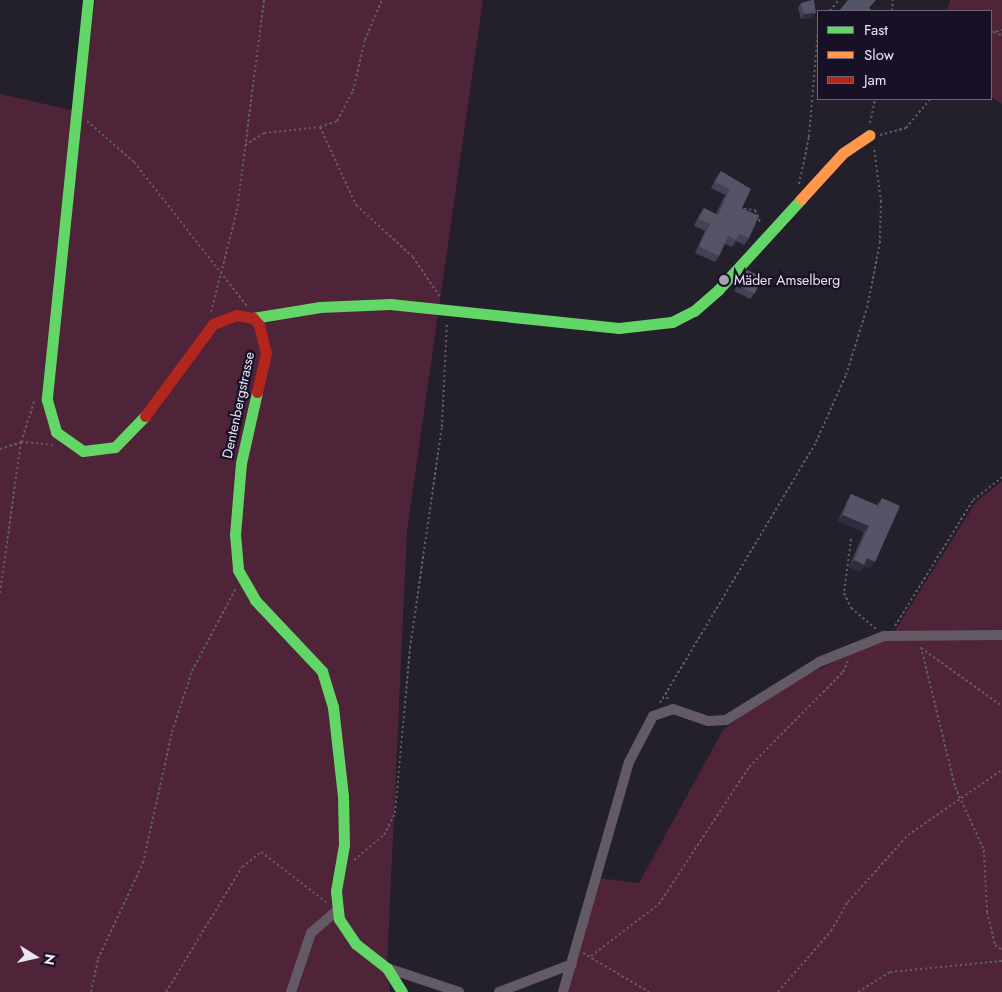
<!DOCTYPE html>
<meta charset="utf-8">
<style>
body{margin:0}
#map{position:relative;width:1002px;height:992px;overflow:hidden;background:#231f2b;font-family:Jost,sans-serif}
div>[style]{position:absolute}
[style*='--x']{left:calc(var(--x)*1px);top:calc(var(--y)*1px);width:calc(var(--w)*1px);rotate:calc(var(--a)*1deg)}
.green>*{inset:0;background:#4f2338}
.path>*{height:2px;margin-top:-1px;transform-origin:0;background:repeating-linear-gradient(90deg,#605b64 0 2.5px,transparent 0 5px)}
.street>*{height:10px;margin:-5px;padding:0 5px;transform-origin:5px;border-radius:5px;background:#645a65}
.fast>*{height:11px;margin:-5.5px;padding:0 5.5px;transform-origin:5.5px;border-radius:5.5px;background:#63d668}
.slow>*{height:11px;margin:-5.5px;padding:0 5.5px;transform-origin:5.5px;border-radius:5.5px;background:#ff974d}
.jam>*{height:11px;margin:-5.5px;padding:0 5.5px;transform-origin:5.5px;border-radius:5.5px;background:#b3261e}
.wall>*{inset:0;background:#434255}
.shaded-wall>*{inset:0;background:#2e2d3d}
.building>*{inset:0;background:#545466;transform-origin:0 0}
.dots>*{width:14px;height:14px;translate:-50% -50%;box-sizing:border-box;border:2px solid #181126;border-radius:50%}
span{translate:-50% -50%;white-space:nowrap;text-align:center;line-height:1.15;-webkit-text-stroke:4.5px #181126;paint-order:stroke}
.poi-label{font-size:14px;color:#e9e5f4}
.left{translate:0 -50%;text-align:left}
.street-label{font-size:14px;color:#e9e5f4}
.legend{position:absolute;left:817px;top:10px;width:175px;height:90px;box-sizing:border-box;background:#181126;border:1px solid #6c6678;margin:0;padding:6px 9px;list-style:none;font-size:15px;color:#e9e5f4}
.legend li{display:flex;align-items:center;gap:10px;height:25px}
.legend b{width:25px;border:1px solid #6c6678}
.north{position:absolute;left:10px;top:932px;width:50px;height:50px;-webkit-text-stroke:4px #181126;paint-order:stroke;rotate:100deg;font-size:14px;font-weight:700;line-height:20px;text-align:center;color:#e9e5f4}
.north::after{content:'';display:block;margin:auto;width:18px;height:22px;background:#e9e5f4;clip-path:polygon(50% 0,100% 100%,50% 72%,0 100%)}
</style>
<div id="map">
<div class="green">
<div style="clip-path:polygon(95px 0,483px 0,407px 531px,387px 968px,390px 992px,0 992px,0 94px,81px 112px)"></div>
<div style="clip-path:polygon(950px 0,1002px 0,1002px 104px,991px 97px,991px 11px,947px 11px)"></div>
<div style="clip-path:polygon(1002px 481px,1002px 632px,892px 635px,976px 502px)"></div>
<div style="clip-path:polygon(884px 638px,1002px 638px,1002px 992px,569px 992px,572px 964px,599px 878px,639px 883px,723px 730px,769px 693px)"></div>
</div>
<div class="path">
<div style="--x:830;--y:11;--w:14;--a:-51"></div>
<div style="--x:892;--y:11;--w:11;--a:-85"></div>
<div style="--x:991;--y:32;--w:11;--a:-10"></div>
<div style="--x:994;--y:32;--w:9;--a:21"></div>
<div style="--x:87;--y:121;--w:62;--a:41.1"></div>
<div style="--x:134;--y:162;--w:183;--a:51.9"></div>
<div style="--x:870;--y:123;--w:25;--a:-78"></div>
<div style="--x:320;--y:127;--w:86;--a:65.2"></div>
<div style="--x:356;--y:205;--w:77;--a:42.4"></div>
<div style="--x:413;--y:257;--w:48;--a:56"></div>
<div style="--x:880;--y:135;--w:27;--a:-15"></div>
<div style="--x:906;--y:128;--w:38;--a:-50"></div>
<div style="--x:245;--y:145;--w:22;--a:-32"></div>
<div style="--x:264;--y:133;--w:56;--a:-6.1"></div>
<div style="--x:320;--y:127;--w:18;--a:-19"></div>
<div style="--x:337;--y:121;--w:34;--a:-62"></div>
<div style="--x:353;--y:91;--w:52;--a:-76.8"></div>
<div style="--x:365;--y:40;--w:43;--a:-67"></div>
<div style="--x:799;--y:184;--w:48;--a:-78"></div>
<div style="--x:809;--y:137;--w:107;--a:-85.2"></div>
<div style="--x:744;--y:209;--w:11;--a:5"></div>
<div style="--x:755;--y:210;--w:15;--a:67"></div>
<div style="--x:211;--y:312;--w:104;--a:-75.6"></div>
<div style="--x:237;--y:211;--w:213;--a:-82.7"></div>
<div style="--x:0;--y:449;--w:22;--a:-18"></div>
<div style="--x:21;--y:442;--w:33;--a:5"></div>
<div style="--x:851;--y:539;--w:54;--a:97.4"></div>
<div style="--x:844;--y:593;--w:17;--a:65"></div>
<div style="--x:851;--y:608;--w:34;--a:40"></div>
<div style="--x:0;--y:593;--w:152;--a:-82.1"></div>
<div style="--x:21;--y:442;--w:45;--a:-72"></div>
<div style="--x:895;--y:626;--w:148;--a:-58.2"></div>
<div style="--x:973;--y:500;--w:37;--a:-38"></div>
<div style="--x:921;--y:647;--w:144;--a:76.3"></div>
<div style="--x:955;--y:787;--w:69;--a:65.3"></div>
<div style="--x:984;--y:850;--w:62;--a:87.2"></div>
<div style="--x:987;--y:912;--w:34;--a:76"></div>
<div style="--x:995;--y:945;--w:9;--a:36"></div>
<div style="--x:921;--y:648;--w:100;--a:35.6"></div>
<div style="--x:666;--y:692;--w:9;--a:77"></div>
<div style="--x:660;--y:703;--w:304;--a:-59.1"></div>
<div style="--x:816;--y:442;--w:73;--a:-65.9"></div>
<div style="--x:846;--y:375;--w:70;--a:-72.6"></div>
<div style="--x:867;--y:308;--w:66;--a:-78.7"></div>
<div style="--x:880;--y:243;--w:41;--a:-88.6"></div>
<div style="--x:881;--y:202;--w:55;--a:-97.3"></div>
<div style="--x:354;--y:860;--w:39;--a:-40"></div>
<div style="--x:384;--y:835;--w:25;--a:-63"></div>
<div style="--x:395;--y:813;--w:166;--a:-84.8"></div>
<div style="--x:410;--y:648;--w:223;--a:-81.8"></div>
<div style="--x:442;--y:427;--w:105;--a:-87.3"></div>
<div style="--x:583;--y:953;--w:77;--a:30.6"></div>
<div style="--x:591;--y:956;--w:86;--a:-37.4"></div>
<div style="--x:659;--y:904;--w:164;--a:-56.7"></div>
<div style="--x:749;--y:767;--w:134;--a:-45.3"></div>
<div style="--x:843;--y:672;--w:12;--a:-66"></div>
<div style="--x:91;--y:992;--w:34;--a:-78"></div>
<div style="--x:98;--y:959;--w:106;--a:-64.9"></div>
<div style="--x:143;--y:863;--w:134;--a:-77.5"></div>
<div style="--x:172;--y:732;--w:64;--a:-71.8"></div>
<div style="--x:192;--y:671;--w:94;--a:-62.1"></div>
<div style="--x:166;--y:992;--w:146;--a:-58.7"></div>
<div style="--x:242;--y:867;--w:24;--a:-38"></div>
<div style="--x:261;--y:852;--w:82;--a:37.6"></div>
<div style="--x:778;--y:992;--w:81;--a:-49"></div>
<div style="--x:831;--y:931;--w:34;--a:-60"></div>
<div style="--x:848;--y:902;--w:90;--a:-48.2"></div>
<div style="--x:908;--y:835;--w:114;--a:-34.7"></div>
<div style="--x:858;--y:992;--w:38;--a:-32"></div>
<div style="--x:890;--y:972;--w:113;--a:-5.6"></div>
</div>
<div class="street">
<div style="--x:387;--y:968;--w:76;--a:18.4"></div>
<div style="--x:291;--y:992;--w:62;--a:-71.3"></div>
<div style="--x:311;--y:933;--w:35;--a:-41"></div>
<div style="--x:499;--y:992;--w:78;--a:-21"></div>
<div style="--x:563;--y:992;--w:239;--a:-74"></div>
<div style="--x:629;--y:762;--w:52;--a:-62.4"></div>
<div style="--x:653;--y:716;--w:21;--a:-19"></div>
<div style="--x:673;--y:709;--w:37;--a:19"></div>
<div style="--x:708;--y:721;--w:18;--a:-3"></div>
<div style="--x:726;--y:720;--w:110;--a:-31.9"></div>
<div style="--x:819;--y:662;--w:70;--a:-21.8"></div>
<div style="--x:884;--y:636;--w:118;--a:-0.5"></div>
</div>
<div class="fast">
<div style="--x:88;--y:0;--w:402;--a:95.9"></div>
<div style="--x:47;--y:400;--w:33;--a:74"></div>
<div style="--x:56;--y:432;--w:33;--a:35"></div>
<div style="--x:83;--y:451;--w:32;--a:-7"></div>
<div style="--x:115;--y:447;--w:43;--a:-45.9"></div>
<div style="--x:253;--y:318;--w:68;--a:-9.3"></div>
<div style="--x:320;--y:307;--w:70;--a:-2.5"></div>
<div style="--x:390;--y:304;--w:230;--a:6"></div>
<div style="--x:619;--y:328;--w:53;--a:-6.5"></div>
<div style="--x:672;--y:322;--w:25;--a:-27"></div>
<div style="--x:694;--y:311;--w:32;--a:-41"></div>
<div style="--x:718;--y:290;--w:123;--a:-47.6"></div>
<div style="--x:257;--y:392;--w:73;--a:102.7"></div>
<div style="--x:241;--y:463;--w:71;--a:94.8"></div>
<div style="--x:235;--y:534;--w:36;--a:85"></div>
<div style="--x:238;--y:570;--w:34;--a:60"></div>
<div style="--x:255;--y:600;--w:98;--a:46.7"></div>
<div style="--x:322;--y:671;--w:38;--a:73"></div>
<div style="--x:333;--y:707;--w:90;--a:83.6"></div>
<div style="--x:343;--y:796;--w:49;--a:88.8"></div>
<div style="--x:344;--y:845;--w:47;--a:99.9"></div>
<div style="--x:336;--y:891;--w:28;--a:84"></div>
<div style="--x:339;--y:919;--w:30;--a:56"></div>
<div style="--x:356;--y:944;--w:39;--a:38"></div>
<div style="--x:387;--y:968;--w:28;--a:58"></div>
</div>
<div class="slow">
<div style="--x:801;--y:199;--w:62;--a:-47.6"></div>
<div style="--x:843;--y:153;--w:32;--a:-34"></div>
</div>
<div class="jam">
<div style="--x:145;--y:416;--w:114;--a:-53.5"></div>
<div style="--x:213;--y:324;--w:26;--a:-21"></div>
<div style="--x:237;--y:315;--w:16;--a:11"></div>
<div style="--x:253;--y:318;--w:9;--a:49"></div>
<div style="--x:259;--y:325;--w:29;--a:76"></div>
<div style="--x:266;--y:353;--w:40;--a:103"></div>
</div>
<div class="wall">
<div style="clip-path:polygon(801px 3px,812px 18px,801px 19px,798px 8px)"></div>
<div style="clip-path:polygon(721px 171px,742px 208px,749px 238px,744px 245px,736px 241px,732px 247px,725px 244px,719px 256px,715px 262px,695px 253px,705px 231px,694px 226px,699px 215px,704px 208px,716px 214px,725px 195px,711px 188px,716px 178px)"></div>
<div style="clip-path:polygon(747px 270px,754px 294px,750px 299px,734px 291px)"></div>
<div style="clip-path:polygon(851px 494px,877px 505px,882px 498px,870px 568px,864px 566px,860px 572px,849px 567px,864px 532px,838px 521px,847px 501px)"></div>
</div>
<div class="shaded-wall">
<div style="clip-path:polygon(816px 13px,812px 18px,801px 19px,804px 14px)"></div>
<div style="clip-path:polygon(843px 515px,869px 526px,864px 532px,838px 521px)"></div>
<div style="clip-path:polygon(867px 558px,875px 562px,870px 568px,864px 566px,860px 572px,849px 567px,854px 560px)"></div>
</div>
<div class="building">
<div style="clip-path:polygon(812px 0,814px 0,816px 13px,804px 14px,801px 3px)"></div>
<div style="clip-path:polygon(848px 0,876px 0,869px 8px,873px 11px,839px 11px)"></div>
<div style="clip-path:polygon(721px 171px,751px 189px,742px 208px,759px 216px,749px 238px,739px 234px,736px 240px,728px 236px,719px 256px,699px 246px,710px 224px,699px 219px,704px 208px,718px 215px,730px 189px,715px 182px)"></div>
<div style="left:747px;top:270px;width:17px;height:18px;rotate:25deg"></div>
<div style="clip-path:polygon(851px 494px,878px 506px,882px 498px,900px 506px,875px 562px,867px 558px,864px 565px,854px 560px,869px 526px,843px 515px)"></div>
</div>
<div class="dots">
<div style="left:724px;top:280px;background:#a4a0ae"></div>
</div>
<div class="poi-label">
<span class="left" style="left:734px;top:280px">Mäder Amselberg</span>
</div>
<div class="street-label">
<span style="left:238px;top:405px;rotate:-78deg">Dentenbergstrasse</span>
</div>
<ul class="legend">
<li><b style="height:6px;background:#63d668"></b>Fast</li>
<li><b style="height:6px;background:#ff974d"></b>Slow</li>
<li><b style="height:6px;background:#b3261e"></b>Jam</li>
</ul>
<div class="north">N</div>
</div>
